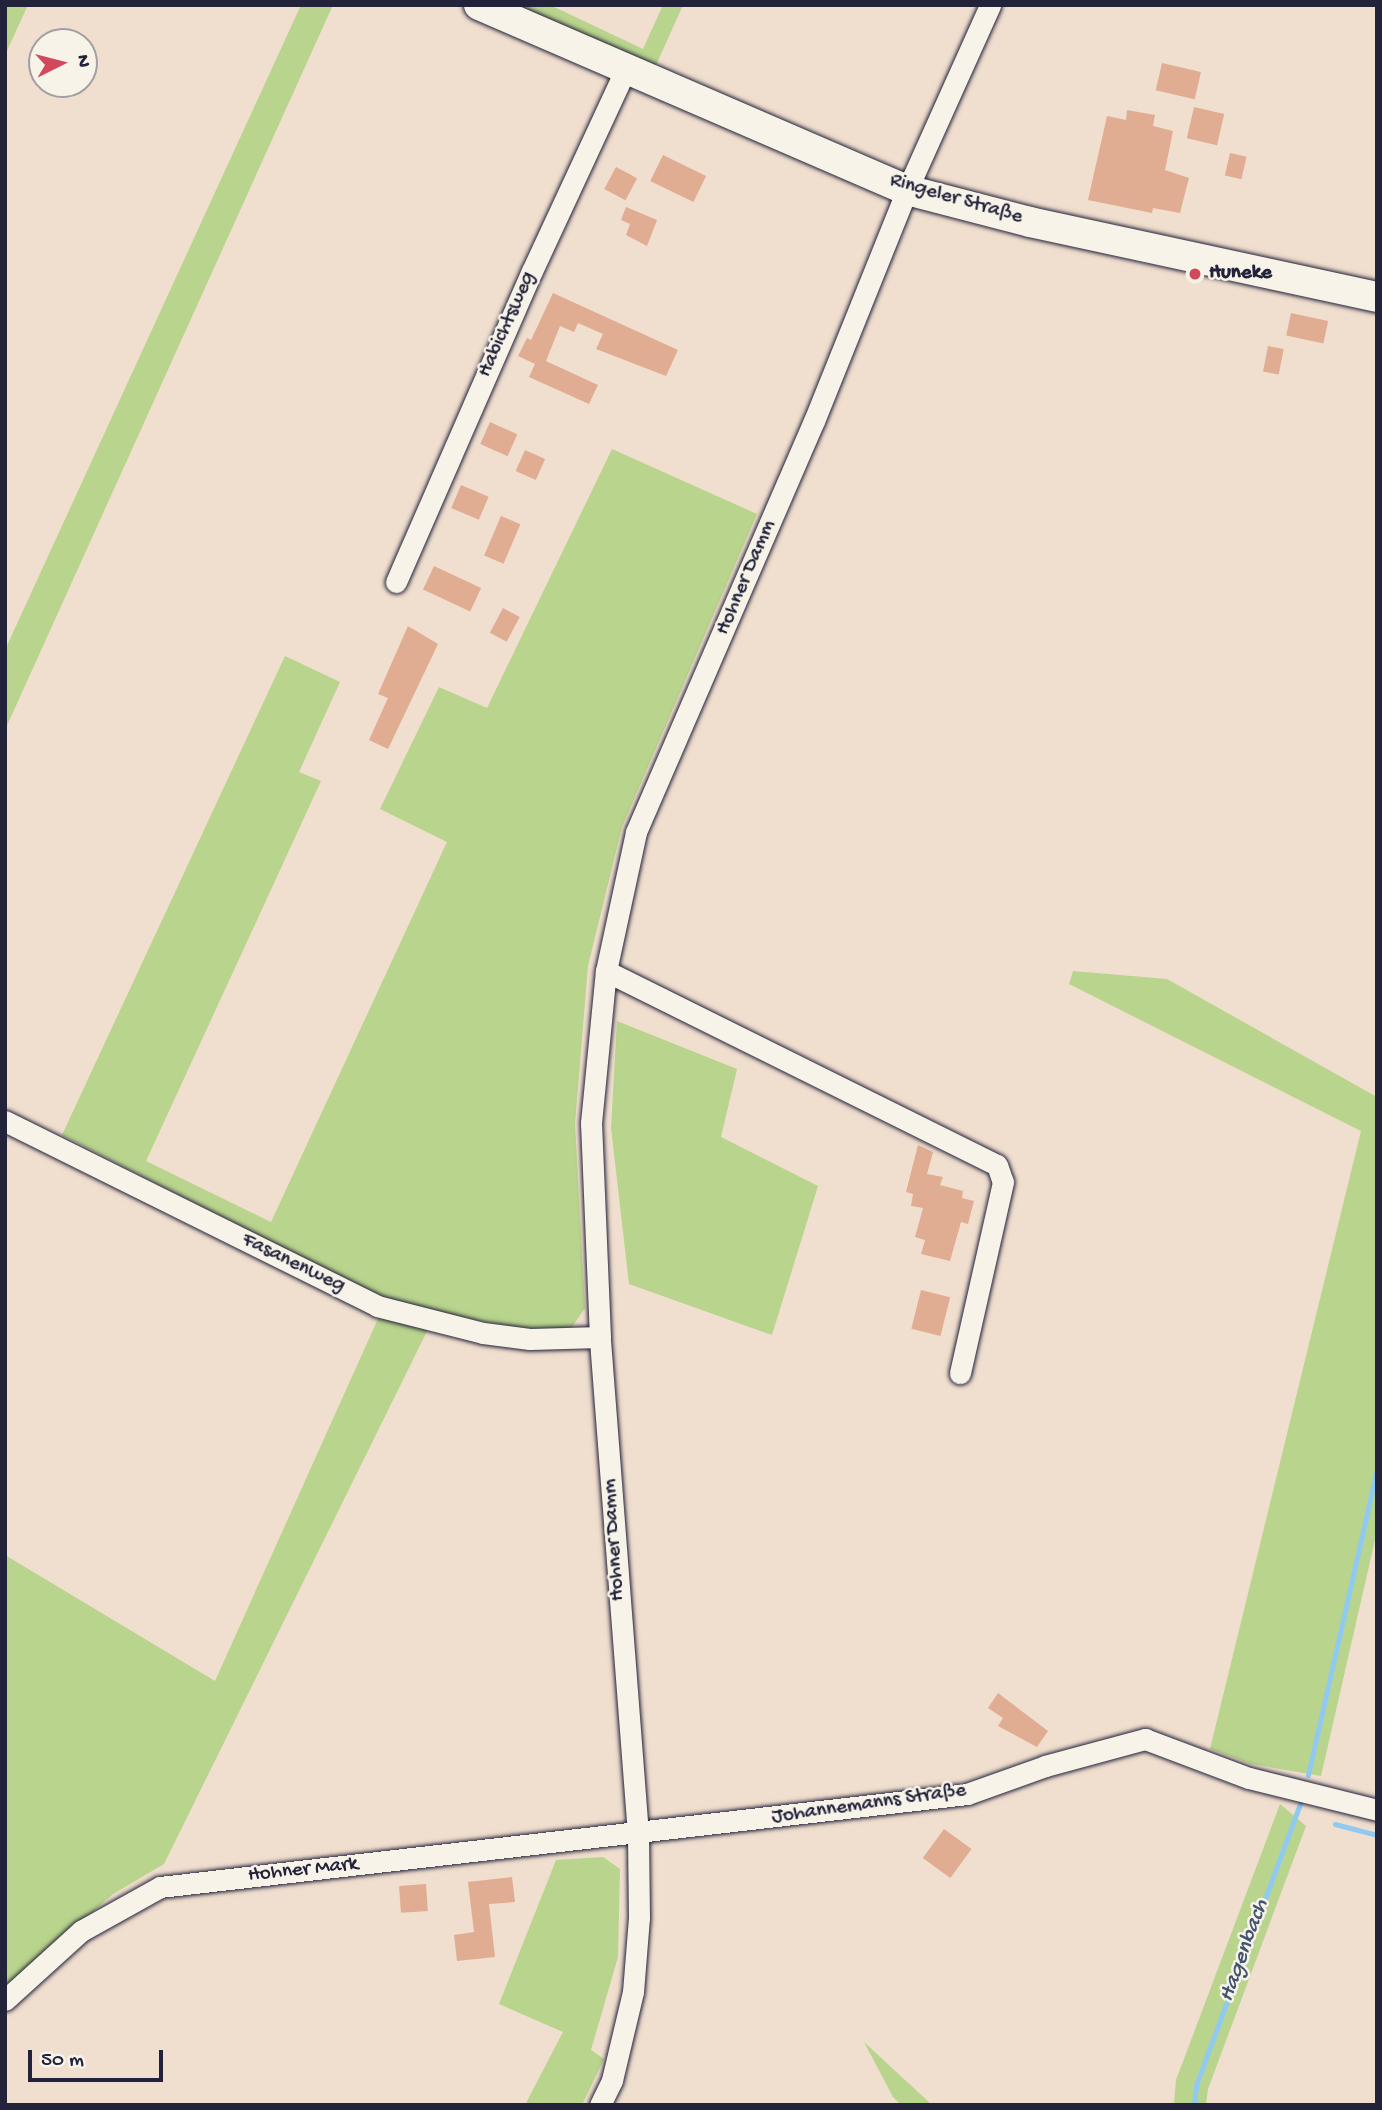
<!DOCTYPE html>
<meta charset="utf-8">
<style>
body{margin:0}
#map{position:relative;width:1382px;height:2110px;overflow:hidden;background:#f0dece;font-family:"Gochi Hand",sans-serif}
div>[style]{position:absolute}
[style*='--x']{left:calc(var(--x)*1px);top:calc(var(--y)*1px);width:calc(var(--w)*1px);rotate:calc(var(--a)*1deg)}
.green>*{inset:0;background:#b9d48c}
.stream>*{height:5px;margin:-2.5px;padding:0 2.5px;transform-origin:2.5px;border-radius:2.5px;background:#90caf0}
.building>*{inset:0;background:#e0ad93;transform-origin:0 0}
.roads{filter:drop-shadow(0 0 2px #22223b) drop-shadow(0 0 2px #22223b)}
.street>*{height:21px;margin:-10.5px;padding:0 10.5px;transform-origin:10.5px;border-radius:10.5px;background:#f7f3e8}
.secondary>*{height:30px;margin:-15px;padding:0 15px;transform-origin:15px;border-radius:15px;background:#f7f3e8}
.dots>*{width:19px;height:19px;translate:-50% -50%;box-sizing:border-box;border:4px solid #f7f3e8;border-radius:50%}
span{translate:-50% -50%;white-space:nowrap;text-align:center;line-height:1.15;-webkit-text-stroke:5px #f7f3e8;paint-order:stroke}
.street-label{font-size:21px;color:#22223b}
.poi-label{font-size:21px;color:#22223b;font-weight:700}
.left{translate:0 -50%;text-align:left}
.water-label{font-size:23px;color:#435471;font-style:italic}
.frame{position:absolute;inset:0;border:7px solid #22223b;pointer-events:none}
.north{position:absolute;left:28px;top:28px;width:70px;height:70px;box-sizing:border-box;background:#f7f3e8;border:2px solid #a29fa3;border-radius:50%;rotate:84deg;font-size:19px;font-weight:700;line-height:28px;text-align:center;color:#22223b}
.north::after{content:'';display:block;margin:auto;width:24px;height:32px;background:#d1495b;clip-path:polygon(50% 0,100% 100%,50% 72%,0 100%)}
.scale{position:absolute;left:28px;top:2050px;width:135px;height:32px;box-sizing:border-box;border:4px solid #22223b;border-top:0;padding-left:9px;font-size:21px;line-height:24px;white-space:nowrap;color:#22223b;-webkit-text-stroke:5px #f7f3e8;paint-order:stroke}
</style>
<div id="map">
<div class="green">
<div style="clip-path:polygon(5px 5px,28px 5px,5px 55px)"></div>
<div style="clip-path:polygon(301px 5px,333px 5px,5px 730px,5px 650px)"></div>
<div style="clip-path:polygon(518px 5px,550px 5px,643px 49px,663px 5px,683px 5px,653px 72px)"></div>
<div style="clip-path:polygon(612px 449px,757px 514px,622px 827px,588px 966px,575px 1123px,585px 1308px,570px 1330px,526px 1329px,436px 1313px,164px 1864px,113px 1894px,5px 1988px,5px 1555px,215px 1681px,386px 1301px,62px 1135px,285px 656px,340px 682px,299px 772px,321px 781px,146px 1161px,271px 1222px,447px 842px,380px 809px,439px 687px,487px 708px)"></div>
<div style="clip-path:polygon(1073px 971px,1167px 979px,1377px 1097px,1377px 1531px,1321px 1776px,1251px 1764px,1210px 1749px,1361px 1131px,1069px 984px)"></div>
<div style="clip-path:polygon(617px 1021px,737px 1069px,721px 1137px,818px 1186px,772px 1335px,629px 1284px,611px 1128px)"></div>
<div style="clip-path:polygon(1280px 1804px,1306px 1826px,1208px 2089px,1206px 2105px,1174px 2105px,1176px 2080px)"></div>
<div style="clip-path:polygon(603px 1857px,620px 1869px,618px 1957px,591px 2050px,604px 2059px,582px 2105px,525px 2105px,563px 2032px,499px 2004px,556px 1860px)"></div>
<div style="clip-path:polygon(864px 2042px,932px 2105px,901px 2105px,893px 2097px)"></div>
</div>
<div class="stream">
<div style="--x:1308;--y:1775;--w:313;--a:-77.3"></div>
<div style="--x:1335;--y:1824;--w:43;--a:14.7"></div>
<div style="--x:1194;--y:2105;--w:20;--a:-84"></div>
<div style="--x:1196;--y:2085;--w:305;--a:-69.7"></div>
</div>
<div class="building">
<div style="left:1162px;top:63px;width:40px;height:28px;rotate:13deg"></div>
<div style="left:1194px;top:107px;width:31px;height:32px;rotate:13deg"></div>
<div style="clip-path:polygon(1127px 110px,1155px 115px,1153px 126px,1173px 131px,1165px 170px,1189px 178px,1180px 213px,1153px 208px,1152px 213px,1088px 200px,1107px 116px,1126px 120px)"></div>
<div style="left:1230px;top:153px;width:17px;height:23px;rotate:13deg"></div>
<div style="left:663px;top:155px;width:48px;height:29px;rotate:26deg"></div>
<div style="left:616px;top:167px;width:24px;height:25px;rotate:28deg"></div>
<div style="clip-path:polygon(626px 207px,657px 220px,647px 246px,626px 235px,630px 224px,621px 220px)"></div>
<div style="clip-path:polygon(553px 293px,678px 350px,666px 376px,596px 349px,603px 334px,578px 323px,574px 332px,560px 326px,546px 361px,598px 385px,589px 404px,529px 377px,535px 364px,518px 356px,527px 338px,531px 340px)"></div>
<div style="left:1291px;top:313px;width:38px;height:23px;rotate:12deg"></div>
<div style="left:1268px;top:346px;width:16px;height:26px;rotate:11deg"></div>
<div style="left:490px;top:422px;width:30px;height:24px;rotate:24deg"></div>
<div style="left:525px;top:450px;width:22px;height:23px;rotate:24deg"></div>
<div style="left:461px;top:485px;width:30px;height:25px;rotate:23deg"></div>
<div style="left:501px;top:516px;width:21px;height:43px;rotate:23deg"></div>
<div style="left:434px;top:566px;width:52px;height:26px;rotate:25deg"></div>
<div style="left:503px;top:608px;width:19px;height:28px;rotate:28deg"></div>
<div style="clip-path:polygon(408px 626px,438px 644px,388px 749px,369px 740px,388px 698px,378px 694px)"></div>
<div style="clip-path:polygon(918px 1145px,933px 1152px,927px 1174px,943px 1177px,940px 1185px,963px 1191px,962px 1198px,974px 1201px,968px 1224px,961px 1222px,950px 1261px,921px 1254px,925px 1240px,915px 1237px,923px 1208px,911px 1206px,913px 1194px,906px 1192px)"></div>
<div style="left:921px;top:1290px;width:30px;height:40px;rotate:14deg"></div>
<div style="clip-path:polygon(998px 1693px,1048px 1731px,1037px 1747px,998px 1726px,1003px 1718px,988px 1708px)"></div>
<div style="left:944px;top:1829px;width:34px;height:36px;rotate:36deg"></div>
<div style="clip-path:polygon(512px 1877px,515px 1902px,489px 1904px,495px 1957px,457px 1961px,454px 1935px,474px 1932px,468px 1882px)"></div>
<div style="left:426px;top:1884px;width:27px;height:27px;rotate:86deg"></div>
</div>
<div class="roads">
<div class="street">
<div style="--x:396;--y:582;--w:339;--a:-66.4"></div>
<div style="--x:532;--y:271;--w:221;--a:-65.1"></div>
<div style="--x:606;--y:971;--w:436;--a:26.4"></div>
<div style="--x:997;--y:1165;--w:18;--a:71"></div>
<div style="--x:1003;--y:1182;--w:196;--a:102.7"></div>
<div style="--x:5;--y:1121;--w:415;--a:26.4"></div>
<div style="--x:377;--y:1306;--w:109;--a:14.3"></div>
<div style="--x:483;--y:1333;--w:47;--a:7.3"></div>
<div style="--x:530;--y:1339;--w:70;--a:-1.6"></div>
<div style="--x:5;--y:2000;--w:103;--a:-42.2"></div>
<div style="--x:81;--y:1931;--w:90;--a:-29.1"></div>
<div style="--x:160;--y:1887;--w:812;--a:-6.57"></div>
<div style="--x:967;--y:1794;--w:83;--a:-19.7"></div>
<div style="--x:1045;--y:1766;--w:104;--a:-15.1"></div>
<div style="--x:1145;--y:1739;--w:111;--a:20.6"></div>
<div style="--x:1249;--y:1778;--w:132;--a:14"></div>
<div style="--x:600;--y:2105;--w:28;--a:-64"></div>
<div style="--x:612;--y:2080;--w:90;--a:-76.6"></div>
<div style="--x:633;--y:1992;--w:74;--a:-85.4"></div>
<div style="--x:639;--y:1918;--w:84;--a:-90.7"></div>
<div style="--x:638;--y:1834;--w:498;--a:-94.4"></div>
<div style="--x:600;--y:1337;--w:214;--a:-92.4"></div>
<div style="--x:591;--y:1123;--w:153;--a:-84.4"></div>
<div style="--x:606;--y:971;--w:142;--a:-77.8"></div>
<div style="--x:636;--y:832;--w:448;--a:-66.6"></div>
<div style="--x:814;--y:421;--w:249;--a:-68.1"></div>
<div style="--x:907;--y:190;--w:203;--a:-65.8"></div>
</div>
<div class="secondary">
<div style="--x:479;--y:5;--w:466;--a:23.4"></div>
<div style="--x:907;--y:190;--w:127;--a:14.6"></div>
<div style="--x:1030;--y:222;--w:355;--a:12.2"></div>
</div>
</div>
<div class="dots">
<div style="left:1195px;top:274px;background:#d1495b"></div>
</div>
<div class="street-label">
<span style="left:956px;top:200px;rotate:16deg">Ringeler Straße</span>
<span style="left:508px;top:325px;rotate:-66deg">Habichtsweg</span>
<span style="left:747px;top:578px;rotate:-67deg">Hohner Damm</span>
<span style="left:293px;top:1264px;rotate:26deg">Fasanenweg</span>
<span style="left:615px;top:1540px;rotate:-94deg">Hohner Damm</span>
<span style="left:869px;top:1805px;rotate:-8deg">Johannemanns Straße</span>
<span style="left:303px;top:1871px;rotate:-6deg">Hohner Mark</span>
</div>
<div class="poi-label">
<span class="left" style="left:1209px;top:274px">Huneke</span>
</div>
<div class="water-label">
<span style="left:1245px;top:1951px;rotate:-70deg">Hagenbach</span>
</div>
<div class="frame"></div>
<div class="north">N</div>
<div class="scale">50 m</div>
</div>
